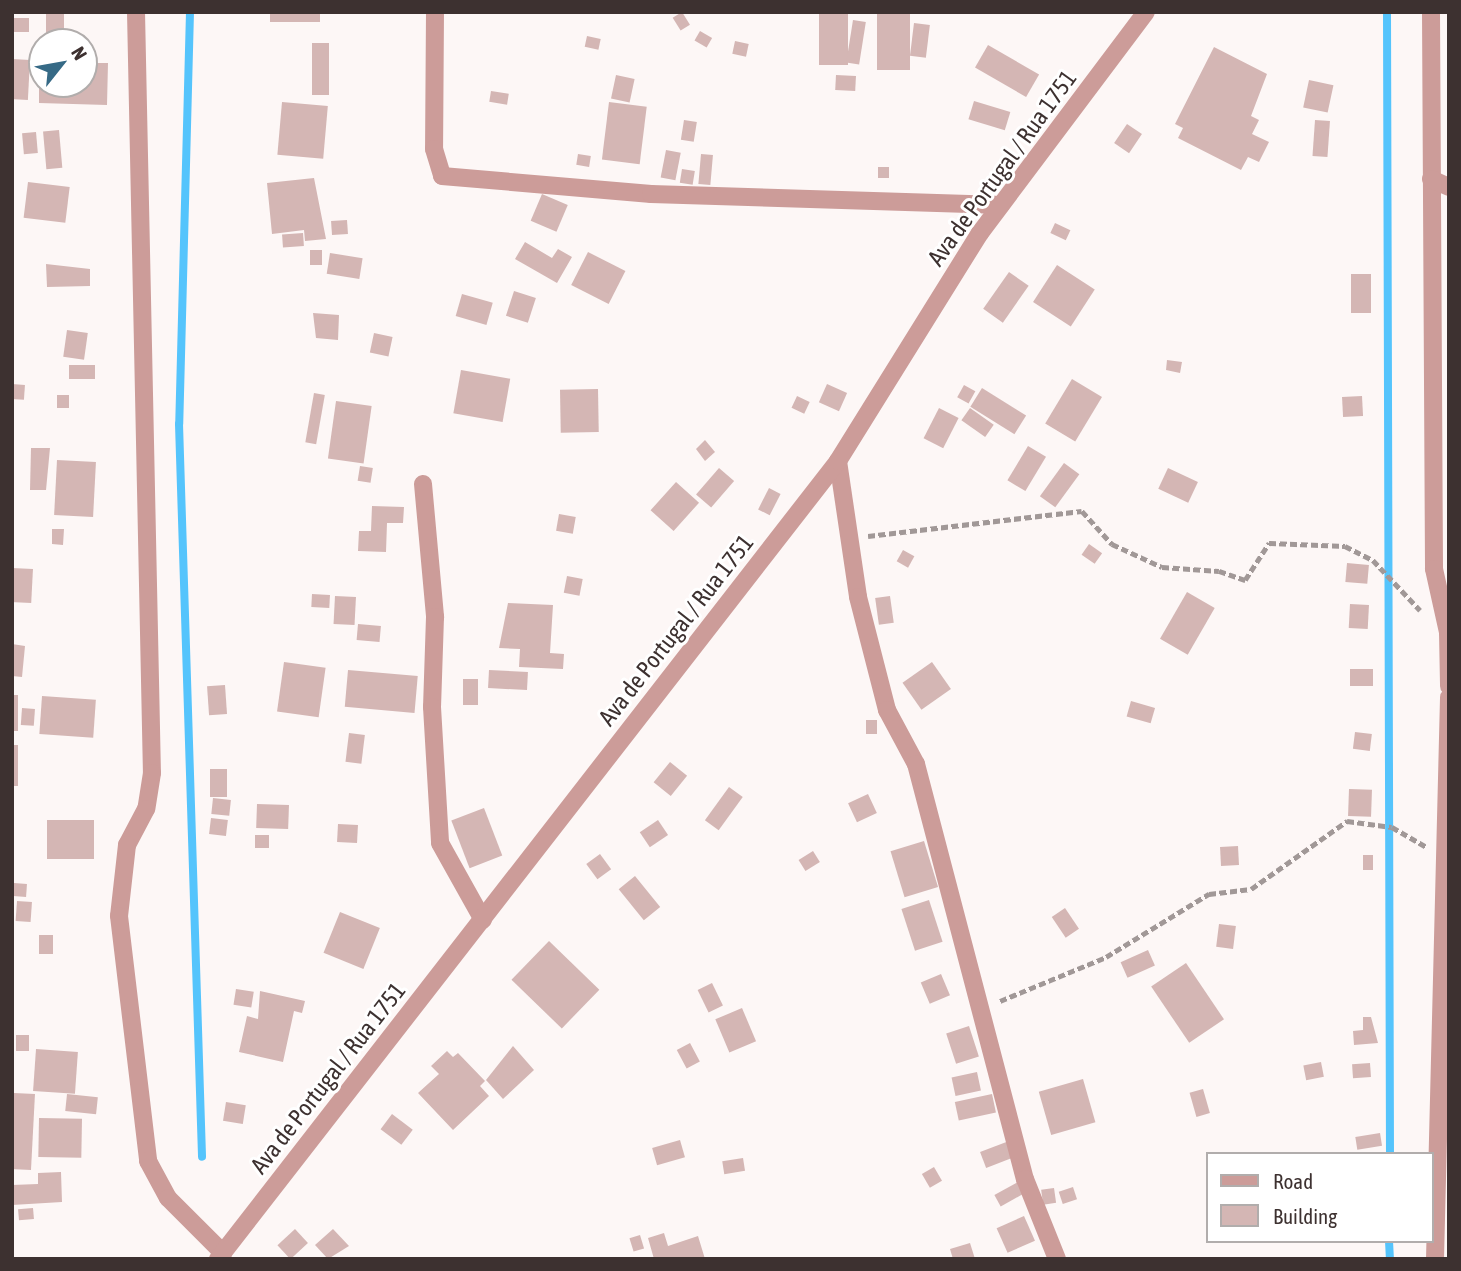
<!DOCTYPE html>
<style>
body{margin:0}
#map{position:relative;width:1461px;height:1271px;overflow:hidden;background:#fdf7f6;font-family:"Asap Condensed",sans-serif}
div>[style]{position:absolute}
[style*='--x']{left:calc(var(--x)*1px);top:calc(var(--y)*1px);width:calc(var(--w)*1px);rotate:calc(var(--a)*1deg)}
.stream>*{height:8px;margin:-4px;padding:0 4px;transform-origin:4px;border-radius:4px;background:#55c4fc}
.building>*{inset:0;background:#d4b6b4;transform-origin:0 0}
.path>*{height:4.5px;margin-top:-2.25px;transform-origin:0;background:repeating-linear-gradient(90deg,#a19897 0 7px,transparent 0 10.5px)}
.minor>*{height:18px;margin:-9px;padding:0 9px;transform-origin:9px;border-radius:9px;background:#cc9c99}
span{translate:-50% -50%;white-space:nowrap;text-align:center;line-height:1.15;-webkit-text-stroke:6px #fff;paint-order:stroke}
.street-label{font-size:24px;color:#3d3130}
.frame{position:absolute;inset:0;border:14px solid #3d3130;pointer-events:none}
.legend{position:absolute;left:1206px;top:1152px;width:228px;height:91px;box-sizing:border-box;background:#fff;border:2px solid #b1adac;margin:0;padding:9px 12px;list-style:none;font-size:21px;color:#3d3130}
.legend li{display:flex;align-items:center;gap:14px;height:35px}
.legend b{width:35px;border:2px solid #b1adac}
.north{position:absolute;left:28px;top:28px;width:70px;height:70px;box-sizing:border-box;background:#fff;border:2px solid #b1adac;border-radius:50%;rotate:59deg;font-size:19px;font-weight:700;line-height:28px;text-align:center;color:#3d3130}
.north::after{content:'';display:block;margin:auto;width:24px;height:32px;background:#366a86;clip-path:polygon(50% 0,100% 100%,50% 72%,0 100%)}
</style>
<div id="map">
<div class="stream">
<div style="--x:190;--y:12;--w:412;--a:91.5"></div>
<div style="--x:179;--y:424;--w:733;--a:88.2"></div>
<div style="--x:1387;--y:12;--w:1142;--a:89.85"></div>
<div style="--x:1389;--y:1241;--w:18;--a:87"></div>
</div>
<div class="building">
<div style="left:270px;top:12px;width:50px;height:10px"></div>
<div style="left:682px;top:12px;width:15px;height:11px;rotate:58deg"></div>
<div style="left:819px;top:12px;width:29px;height:53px"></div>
<div style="left:877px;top:12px;width:33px;height:58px"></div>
<div style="left:46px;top:14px;width:18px;height:28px"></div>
<div style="left:29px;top:18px;width:14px;height:17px;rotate:90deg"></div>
<div style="left:853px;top:20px;width:13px;height:43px;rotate:9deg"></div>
<div style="left:914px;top:23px;width:16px;height:33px;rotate:7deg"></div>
<div style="left:700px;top:31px;width:14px;height:11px;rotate:30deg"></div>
<div style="left:587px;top:36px;width:14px;height:11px;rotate:12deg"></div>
<div style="left:735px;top:41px;width:14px;height:13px;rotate:12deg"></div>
<div style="left:312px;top:43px;width:17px;height:52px"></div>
<div style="left:988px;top:45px;width:59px;height:26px;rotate:30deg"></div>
<div style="clip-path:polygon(1214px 47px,1267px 74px,1251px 116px,1259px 120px,1252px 134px,1269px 142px,1259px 162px,1248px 157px,1241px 170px,1178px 138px,1183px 128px,1175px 124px)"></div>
<div style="left:12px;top:59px;width:18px;height:40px;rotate:3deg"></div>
<div style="clip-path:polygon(39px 62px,42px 84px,84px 84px,84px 63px,108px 63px,107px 105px,39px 103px)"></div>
<div style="left:616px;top:75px;width:19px;height:24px;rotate:12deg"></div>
<div style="left:836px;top:75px;width:20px;height:15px;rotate:3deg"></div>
<div style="left:1309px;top:80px;width:25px;height:28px;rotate:12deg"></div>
<div style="left:491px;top:91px;width:18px;height:11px;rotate:9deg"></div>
<div style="left:974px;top:101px;width:38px;height:19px;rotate:17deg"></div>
<div style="left:282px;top:102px;width:46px;height:53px;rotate:5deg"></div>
<div style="left:609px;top:102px;width:38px;height:58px;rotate:7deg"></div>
<div style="left:684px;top:120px;width:13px;height:20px;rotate:9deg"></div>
<div style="left:1315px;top:120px;width:15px;height:36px;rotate:4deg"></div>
<div style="left:1127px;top:124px;width:18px;height:23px;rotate:34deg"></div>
<div style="left:59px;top:130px;width:38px;height:16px;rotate:85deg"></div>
<div style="left:36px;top:132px;width:21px;height:14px;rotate:85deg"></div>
<div style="left:666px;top:150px;width:15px;height:28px;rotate:11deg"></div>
<div style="left:578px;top:154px;width:13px;height:11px;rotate:9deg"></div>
<div style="left:701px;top:154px;width:12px;height:30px;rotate:5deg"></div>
<div style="left:878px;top:167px;width:11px;height:11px"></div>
<div style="left:682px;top:169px;width:13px;height:14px;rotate:9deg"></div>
<div style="clip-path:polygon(314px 178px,326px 239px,305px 241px,304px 230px,272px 234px,267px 183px)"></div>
<div style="left:28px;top:182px;width:42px;height:36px;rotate:7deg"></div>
<div style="left:542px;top:194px;width:28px;height:29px;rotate:23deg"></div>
<div style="left:347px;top:220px;width:14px;height:16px;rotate:86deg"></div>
<div style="left:1055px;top:223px;width:17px;height:11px;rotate:25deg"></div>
<div style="left:303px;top:233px;width:13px;height:21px;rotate:86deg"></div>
<div style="clip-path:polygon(525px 242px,552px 258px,558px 249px,572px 257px,557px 283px,515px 259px)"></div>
<div style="left:310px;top:250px;width:12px;height:15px"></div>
<div style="left:588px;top:252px;width:42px;height:37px;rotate:27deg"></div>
<div style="left:330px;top:253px;width:33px;height:21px;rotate:9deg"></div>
<div style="clip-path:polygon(46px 264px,90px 269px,90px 286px,47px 287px)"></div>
<div style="left:1057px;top:265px;width:45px;height:44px;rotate:33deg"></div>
<div style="left:1009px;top:272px;width:24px;height:45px;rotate:35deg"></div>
<div style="left:1351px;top:274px;width:20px;height:39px"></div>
<div style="left:514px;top:291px;width:23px;height:26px;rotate:18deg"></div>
<div style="left:462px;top:294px;width:32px;height:23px;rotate:16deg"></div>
<div style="clip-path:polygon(313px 313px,339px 315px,338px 340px,316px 338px)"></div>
<div style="left:67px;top:330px;width:21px;height:27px;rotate:8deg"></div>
<div style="left:374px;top:333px;width:19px;height:20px;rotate:12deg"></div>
<div style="clip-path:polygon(1167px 360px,1182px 362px,1180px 373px,1166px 370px)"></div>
<div style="left:69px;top:365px;width:26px;height:14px"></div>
<div style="left:461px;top:370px;width:50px;height:44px;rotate:10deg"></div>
<div style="left:1072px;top:379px;width:35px;height:52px;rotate:31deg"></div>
<div style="left:12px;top:384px;width:13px;height:15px;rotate:4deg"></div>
<div style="left:827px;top:384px;width:22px;height:20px;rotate:24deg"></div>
<div style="left:964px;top:385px;width:13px;height:14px;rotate:29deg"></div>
<div style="left:982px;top:388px;width:52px;height:22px;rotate:32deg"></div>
<div style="left:598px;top:389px;width:43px;height:38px;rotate:89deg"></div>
<div style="left:314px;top:393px;width:11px;height:50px;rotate:10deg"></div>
<div style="left:57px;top:395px;width:12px;height:13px"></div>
<div style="left:797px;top:396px;width:14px;height:13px;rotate:25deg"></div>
<div style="left:1362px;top:396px;width:20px;height:20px;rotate:87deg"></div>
<div style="left:336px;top:401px;width:36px;height:58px;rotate:8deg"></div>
<div style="left:939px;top:408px;width:22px;height:34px;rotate:27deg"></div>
<div style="left:970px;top:408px;width:29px;height:15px;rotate:35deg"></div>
<div style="clip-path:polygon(705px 440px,715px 452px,705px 461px,696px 449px)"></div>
<div style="left:1028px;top:446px;width:21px;height:40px;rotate:31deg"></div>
<div style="clip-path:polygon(31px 448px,50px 448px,46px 490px,30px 490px)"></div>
<div style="left:57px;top:460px;width:39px;height:55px;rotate:3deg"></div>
<div style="left:1064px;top:463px;width:19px;height:41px;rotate:36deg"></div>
<div style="left:360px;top:466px;width:13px;height:15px;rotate:9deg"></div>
<div style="left:719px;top:468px;width:20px;height:35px;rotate:41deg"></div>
<div style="left:1168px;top:468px;width:33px;height:23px;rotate:25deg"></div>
<div style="left:676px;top:482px;width:31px;height:38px;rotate:42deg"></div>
<div style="left:769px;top:488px;width:13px;height:24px;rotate:27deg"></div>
<div style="clip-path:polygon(372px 506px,404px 507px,403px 523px,387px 523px,386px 552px,358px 551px,359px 531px,371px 531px)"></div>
<div style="left:559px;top:514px;width:17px;height:17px;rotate:10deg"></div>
<div style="clip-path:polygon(52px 529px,64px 529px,63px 545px,52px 544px)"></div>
<div style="left:1089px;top:544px;width:16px;height:13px;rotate:35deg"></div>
<div style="left:903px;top:550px;width:13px;height:13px;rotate:29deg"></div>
<div style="left:1347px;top:563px;width:22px;height:19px;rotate:5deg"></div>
<div style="left:12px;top:568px;width:21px;height:34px;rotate:3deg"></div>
<div style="left:567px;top:576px;width:16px;height:17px;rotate:11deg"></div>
<div style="left:1187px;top:592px;width:32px;height:54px;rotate:30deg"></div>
<div style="left:312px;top:594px;width:18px;height:13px;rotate:3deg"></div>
<div style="left:335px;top:596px;width:21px;height:28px;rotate:3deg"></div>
<div style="left:890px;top:596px;width:27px;height:15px;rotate:82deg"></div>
<div style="clip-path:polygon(508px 603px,553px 605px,550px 653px,564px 654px,563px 669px,519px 667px,520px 649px,499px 648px)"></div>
<div style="left:1350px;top:604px;width:19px;height:24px;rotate:3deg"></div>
<div style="left:358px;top:624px;width:23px;height:16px;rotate:5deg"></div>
<div style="clip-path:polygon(12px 644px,25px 646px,22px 677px,12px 676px)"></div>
<div style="left:284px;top:662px;width:42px;height:50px;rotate:8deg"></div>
<div style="left:932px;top:662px;width:33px;height:36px;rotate:55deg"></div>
<div style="left:1350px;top:669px;width:23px;height:17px"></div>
<div style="left:348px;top:670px;width:70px;height:37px;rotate:5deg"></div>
<div style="left:489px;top:670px;width:39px;height:18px;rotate:3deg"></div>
<div style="left:463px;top:679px;width:15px;height:26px"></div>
<div style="left:225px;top:685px;width:29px;height:18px;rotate:86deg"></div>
<div style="left:12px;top:695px;width:6px;height:36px"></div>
<div style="left:42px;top:696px;width:54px;height:38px;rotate:4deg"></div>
<div style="left:1131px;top:701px;width:25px;height:16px;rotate:16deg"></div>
<div style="left:22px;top:708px;width:13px;height:17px;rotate:4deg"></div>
<div style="left:866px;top:720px;width:11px;height:14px"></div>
<div style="left:1355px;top:732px;width:17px;height:17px;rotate:7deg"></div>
<div style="left:349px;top:733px;width:16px;height:29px;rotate:7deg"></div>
<div style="left:12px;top:745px;width:6px;height:41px"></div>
<div style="left:670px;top:762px;width:22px;height:26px;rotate:39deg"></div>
<div style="left:210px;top:769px;width:17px;height:28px"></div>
<div style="left:729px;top:787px;width:17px;height:41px;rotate:36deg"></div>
<div style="left:1349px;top:789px;width:23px;height:27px;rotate:2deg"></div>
<div style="left:868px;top:794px;width:21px;height:22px;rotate:65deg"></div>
<div style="left:213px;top:798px;width:18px;height:16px;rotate:6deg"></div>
<div style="left:257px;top:804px;width:32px;height:24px;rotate:2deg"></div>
<div style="left:484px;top:808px;width:51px;height:35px;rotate:69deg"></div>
<div style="left:211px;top:818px;width:17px;height:16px;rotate:7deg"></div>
<div style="left:47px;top:820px;width:47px;height:39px"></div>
<div style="left:658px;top:820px;width:18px;height:22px;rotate:56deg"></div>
<div style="left:338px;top:824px;width:20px;height:18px;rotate:3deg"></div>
<div style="left:255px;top:835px;width:14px;height:13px"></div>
<div style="left:924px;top:841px;width:48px;height:35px;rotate:73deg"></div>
<div style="left:1238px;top:846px;width:19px;height:18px;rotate:87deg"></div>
<div style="left:813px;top:851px;width:13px;height:17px;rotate:58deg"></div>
<div style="left:600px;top:854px;width:19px;height:17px;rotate:54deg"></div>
<div style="left:1363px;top:855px;width:10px;height:15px"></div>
<div style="left:635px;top:876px;width:40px;height:21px;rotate:51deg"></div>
<div style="left:14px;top:883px;width:13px;height:13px;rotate:4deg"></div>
<div style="left:929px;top:900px;width:44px;height:29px;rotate:72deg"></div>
<div style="left:17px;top:901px;width:15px;height:20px;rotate:4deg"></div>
<div style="left:1065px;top:908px;width:25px;height:16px;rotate:56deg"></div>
<div style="left:340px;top:912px;width:43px;height:44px;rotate:22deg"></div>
<div style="left:1219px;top:924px;width:17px;height:23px;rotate:7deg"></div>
<div style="left:39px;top:935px;width:14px;height:19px"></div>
<div style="left:549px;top:941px;width:70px;height:54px;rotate:44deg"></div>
<div style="left:1148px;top:950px;width:17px;height:30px;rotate:66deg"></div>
<div style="left:1186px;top:963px;width:68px;height:42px;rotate:56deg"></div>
<div style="left:941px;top:974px;width:23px;height:22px;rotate:67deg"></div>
<div style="left:712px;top:983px;width:25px;height:16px;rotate:64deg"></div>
<div style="left:236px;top:989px;width:18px;height:16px;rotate:9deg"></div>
<div style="clip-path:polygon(260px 991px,305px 1001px,302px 1013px,294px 1011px,283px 1062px,239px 1052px,247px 1016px,258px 1019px)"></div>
<div style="left:742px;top:1008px;width:36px;height:29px;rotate:67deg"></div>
<div style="clip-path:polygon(1363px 1017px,1371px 1017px,1378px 1043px,1354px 1045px,1353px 1031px,1363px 1030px)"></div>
<div style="left:969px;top:1026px;width:32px;height:24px;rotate:72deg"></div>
<div style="left:16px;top:1035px;width:13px;height:16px"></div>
<div style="left:690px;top:1043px;width:21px;height:15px;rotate:62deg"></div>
<div style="clip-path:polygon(513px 1046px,534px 1070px,503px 1099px,486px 1080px)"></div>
<div style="left:36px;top:1049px;width:42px;height:42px;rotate:4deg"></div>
<div style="clip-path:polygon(447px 1051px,453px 1057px,458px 1053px,485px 1081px,480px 1086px,489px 1096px,453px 1130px,418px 1093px,439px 1074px,431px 1066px)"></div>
<div style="left:1321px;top:1062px;width:15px;height:18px;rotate:79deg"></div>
<div style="left:1370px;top:1063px;width:14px;height:18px;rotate:86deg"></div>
<div style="left:977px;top:1072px;width:19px;height:26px;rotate:78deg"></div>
<div style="left:1083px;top:1079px;width:45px;height:46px;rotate:74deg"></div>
<div style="left:1203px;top:1089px;width:25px;height:14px;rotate:74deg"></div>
<div style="left:14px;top:1093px;width:21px;height:76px;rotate:3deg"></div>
<div style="left:67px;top:1094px;width:31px;height:17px;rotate:6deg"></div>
<div style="left:992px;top:1094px;width:19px;height:38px;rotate:78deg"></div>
<div style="left:226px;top:1102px;width:20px;height:19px;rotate:9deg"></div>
<div style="left:392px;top:1114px;width:26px;height:19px;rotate:37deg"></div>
<div style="left:39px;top:1118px;width:43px;height:39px;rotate:1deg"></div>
<div style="left:1380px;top:1133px;width:13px;height:25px;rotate:81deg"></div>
<div style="left:680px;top:1140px;width:18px;height:29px;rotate:74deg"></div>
<div style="left:1009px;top:1141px;width:17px;height:31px;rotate:69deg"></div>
<div style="left:743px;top:1158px;width:13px;height:21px;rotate:81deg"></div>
<div style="left:934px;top:1167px;width:16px;height:14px;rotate:60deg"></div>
<div style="clip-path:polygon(61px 1172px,62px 1202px,12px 1205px,12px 1185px,38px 1184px,38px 1173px)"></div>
<div style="left:1018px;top:1182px;width:13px;height:27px;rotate:61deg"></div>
<div style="left:1073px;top:1187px;width:13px;height:15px;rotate:72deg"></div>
<div style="left:1054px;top:1188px;width:15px;height:13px;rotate:82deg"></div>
<div style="left:33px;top:1208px;width:11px;height:15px;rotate:85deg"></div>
<div style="left:1024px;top:1216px;width:27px;height:30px;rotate:66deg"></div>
<div style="left:295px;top:1229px;width:19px;height:24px;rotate:47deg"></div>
<div style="clip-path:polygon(333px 1229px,349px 1246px,328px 1259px,315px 1245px)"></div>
<div style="clip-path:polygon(664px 1233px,668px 1246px,698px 1236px,705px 1259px,654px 1259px,648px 1238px)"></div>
<div style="left:640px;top:1235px;width:14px;height:11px;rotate:73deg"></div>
<div style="clip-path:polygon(970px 1243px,975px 1259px,953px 1259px,950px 1249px)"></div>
</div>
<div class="path">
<div style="--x:868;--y:536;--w:215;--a:-6.7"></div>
<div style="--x:1082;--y:511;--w:45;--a:47.7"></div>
<div style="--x:1112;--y:544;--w:55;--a:24.7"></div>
<div style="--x:1162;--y:567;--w:57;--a:4"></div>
<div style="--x:1219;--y:571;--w:28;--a:19"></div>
<div style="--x:1245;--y:580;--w:44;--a:-57"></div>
<div style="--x:1269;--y:543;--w:76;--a:2.3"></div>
<div style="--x:1345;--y:546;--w:31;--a:27"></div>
<div style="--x:1373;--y:560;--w:69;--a:46.8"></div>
<div style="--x:1000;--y:1001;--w:115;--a:-22.5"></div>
<div style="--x:1106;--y:957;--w:121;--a:-31.5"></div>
<div style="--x:1209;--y:894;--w:42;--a:-6.8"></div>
<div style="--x:1251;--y:889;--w:118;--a:-35.3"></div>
<div style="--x:1347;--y:821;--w:45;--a:7.6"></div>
<div style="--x:1392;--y:827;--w:39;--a:30"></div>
</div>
<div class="minor">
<div style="--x:136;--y:12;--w:761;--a:88.8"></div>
<div style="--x:152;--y:773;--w:36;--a:99"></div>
<div style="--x:146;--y:809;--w:41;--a:117.8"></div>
<div style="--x:127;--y:845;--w:71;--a:96.4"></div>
<div style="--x:119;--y:916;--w:247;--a:83.2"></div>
<div style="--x:148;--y:1161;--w:42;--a:61.6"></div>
<div style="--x:168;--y:1198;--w:78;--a:45"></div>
<div style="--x:435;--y:12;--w:137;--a:90.4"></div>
<div style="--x:434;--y:149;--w:28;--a:73"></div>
<div style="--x:442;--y:176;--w:210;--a:4.9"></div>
<div style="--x:651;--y:194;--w:350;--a:1.8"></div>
<div style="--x:1431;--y:12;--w:557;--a:89.69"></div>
<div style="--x:1434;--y:569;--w:65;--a:77.5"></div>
<div style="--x:1448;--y:632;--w:54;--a:88.9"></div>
<div style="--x:1431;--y:179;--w:20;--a:24"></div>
<div style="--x:838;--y:461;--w:137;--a:81.6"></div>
<div style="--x:858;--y:597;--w:117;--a:75.6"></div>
<div style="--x:887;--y:710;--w:61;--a:61.8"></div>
<div style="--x:916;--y:764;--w:429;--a:75.3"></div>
<div style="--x:1025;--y:1179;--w:86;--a:68.2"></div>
<div style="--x:423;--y:484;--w:134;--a:84.8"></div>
<div style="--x:435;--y:617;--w:90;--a:91.9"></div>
<div style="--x:432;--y:707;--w:136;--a:86.6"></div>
<div style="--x:440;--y:843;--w:88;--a:60.8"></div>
<div style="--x:218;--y:1259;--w:1011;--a:-52.15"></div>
<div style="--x:838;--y:461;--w:269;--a:-58.1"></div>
<div style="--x:980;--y:233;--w:276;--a:-53.1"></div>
<div style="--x:1435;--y:1259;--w:562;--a:-88.57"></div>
</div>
<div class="street-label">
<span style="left:1002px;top:168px;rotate:-54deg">Ava de Portugal / Rua 1751</span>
<span style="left:676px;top:630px;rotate:-52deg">Ava de Portugal / Rua 1751</span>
<span style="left:328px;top:1078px;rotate:-52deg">Ava de Portugal / Rua 1751</span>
</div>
<div class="frame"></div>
<ul class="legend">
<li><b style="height:9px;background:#cc9c99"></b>Road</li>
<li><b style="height:19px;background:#d4b6b4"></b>Building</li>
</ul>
<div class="north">N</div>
</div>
